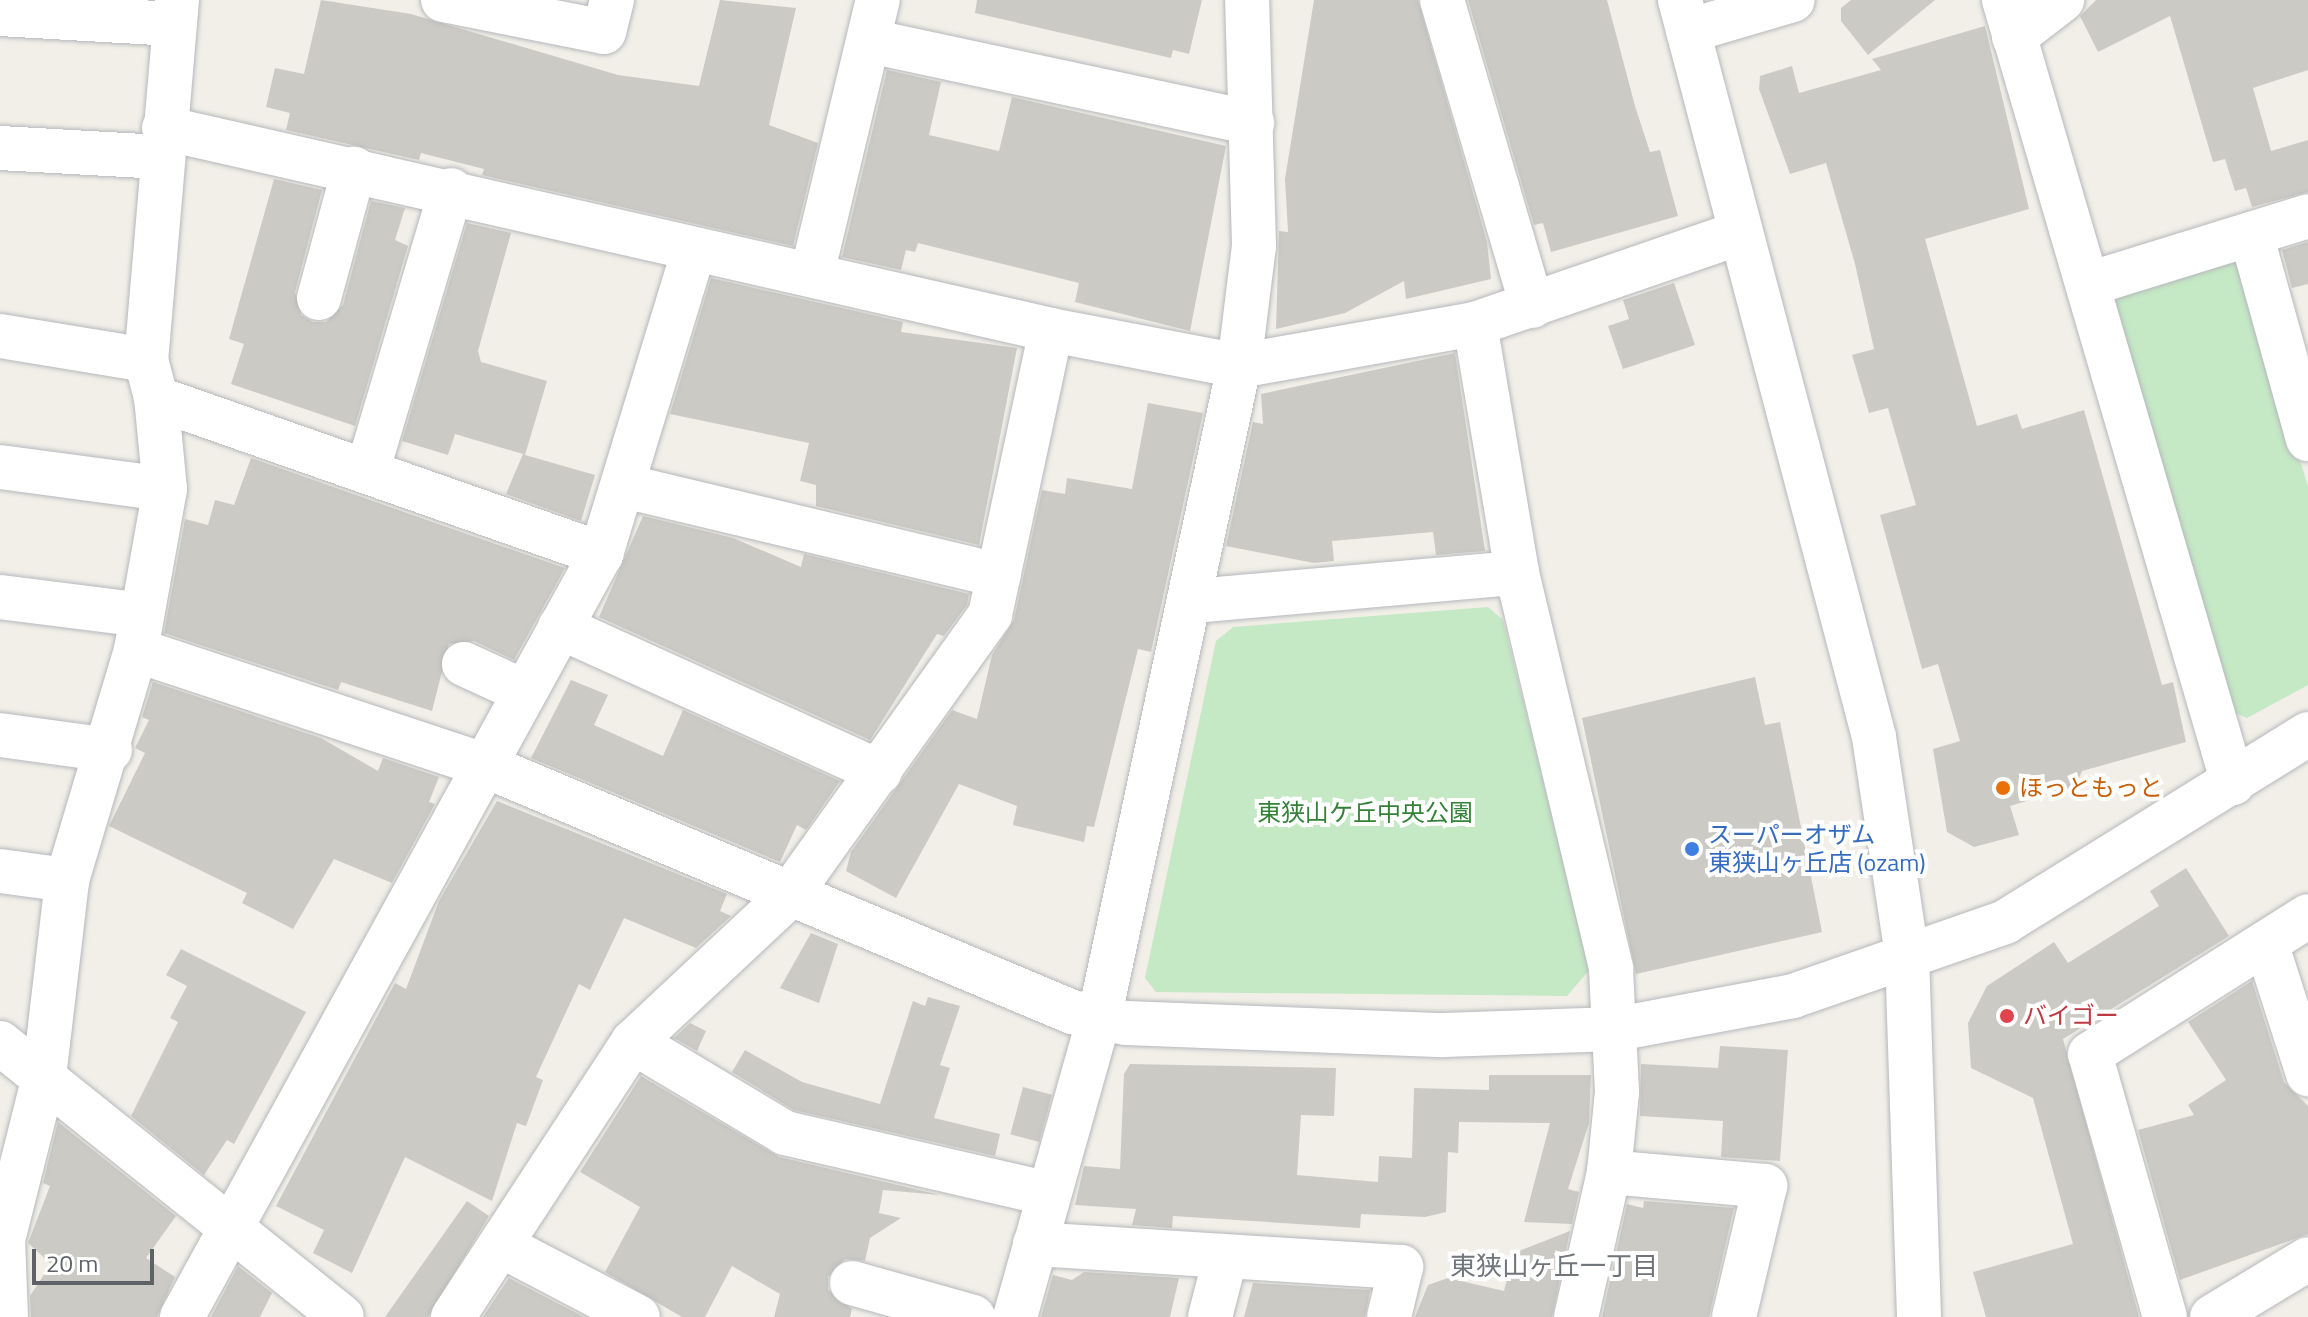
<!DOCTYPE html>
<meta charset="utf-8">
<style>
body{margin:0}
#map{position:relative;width:2308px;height:1317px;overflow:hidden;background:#f1efe8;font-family:"Titillium Web","Noto Sans JP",sans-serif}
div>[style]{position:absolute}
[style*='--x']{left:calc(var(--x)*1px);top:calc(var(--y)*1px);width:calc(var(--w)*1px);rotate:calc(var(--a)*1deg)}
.green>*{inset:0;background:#c5e8c5}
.building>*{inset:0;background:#cccac5;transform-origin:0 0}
.roads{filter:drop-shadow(0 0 2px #b5b8bc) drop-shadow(0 0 2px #b5b8bc)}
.minor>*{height:44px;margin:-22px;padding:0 22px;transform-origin:22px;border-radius:22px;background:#fff}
.dots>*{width:22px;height:22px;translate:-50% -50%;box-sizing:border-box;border:4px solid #fff;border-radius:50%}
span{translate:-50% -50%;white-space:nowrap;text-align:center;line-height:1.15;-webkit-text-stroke:8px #fff;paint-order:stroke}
.food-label{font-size:24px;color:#c56008}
.left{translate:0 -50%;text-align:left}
.park-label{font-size:24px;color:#348238}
.shop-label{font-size:24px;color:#366cbe}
.health-label{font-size:24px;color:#be3a42}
.neighbourhood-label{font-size:26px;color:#70757a}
.scale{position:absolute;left:32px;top:1249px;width:122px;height:36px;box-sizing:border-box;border:4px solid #5f6368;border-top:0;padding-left:10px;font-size:24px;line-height:28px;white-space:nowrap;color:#5f6368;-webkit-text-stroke:6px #fff;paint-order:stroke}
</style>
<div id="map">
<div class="green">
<div style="clip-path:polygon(2225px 258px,2241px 265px,2308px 487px,2308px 685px,2247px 718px,2233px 712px,2113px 306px,2122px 290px)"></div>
<div style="clip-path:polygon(1488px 607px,1503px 620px,1590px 969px,1567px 996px,1156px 992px,1145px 978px,1216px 641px,1233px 627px)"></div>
</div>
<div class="building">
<div style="clip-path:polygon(321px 0,411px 14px,618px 75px,699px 86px,720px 0,796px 8px,769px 125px,818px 143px,793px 246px,482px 175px,484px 169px,421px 153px,419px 160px,286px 130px,290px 113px,266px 107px,275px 68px,304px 74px)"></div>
<div style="clip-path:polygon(977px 0,1202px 0,1189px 54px,1173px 50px,1171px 58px,975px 13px)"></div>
<div style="clip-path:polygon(1314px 0,1418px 0,1487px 242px,1491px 279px,1406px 299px,1404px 281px,1345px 313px,1276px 329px,1279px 231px,1288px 232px,1285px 179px)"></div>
<div style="clip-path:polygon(1468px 0,1607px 0,1635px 106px,1650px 152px,1660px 150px,1678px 216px,1551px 252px,1543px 223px,1534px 225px)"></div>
<div style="clip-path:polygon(1851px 0,1935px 0,1868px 55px,1841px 21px,1841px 8px)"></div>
<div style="clip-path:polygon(2096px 0,2308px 0,2308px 70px,2253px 88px,2271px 151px,2308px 140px,2308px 192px,2252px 207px,2246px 188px,2235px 191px,2225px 159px,2213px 162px,2170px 16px,2098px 52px,2080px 16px)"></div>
<div style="clip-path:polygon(1985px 26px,2029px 209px,1925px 239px,1977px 426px,2017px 414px,2022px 429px,2084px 410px,2162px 685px,2173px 682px,2186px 742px,2082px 771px,2076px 786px,2010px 806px,2019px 835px,1974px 847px,1947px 832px,1933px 749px,1960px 741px,1938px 664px,1922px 669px,1880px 515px,1916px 505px,1888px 408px,1869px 413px,1852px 355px,1874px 349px,1855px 264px,1826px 163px,1790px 174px,1759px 89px,1760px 76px,1792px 66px,1799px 93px,1881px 70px,1872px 59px)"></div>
<div style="clip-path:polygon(887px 70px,941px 82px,929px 135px,999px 151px,1012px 97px,1226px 146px,1190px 331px,1075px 302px,1079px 283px,918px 243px,915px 252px,906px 250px,901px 270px,842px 257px)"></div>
<div style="clip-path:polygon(274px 179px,322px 190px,295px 292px,301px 315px,313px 322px,326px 322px,343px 305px,371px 201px,405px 208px,395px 240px,408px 246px,355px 426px,231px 384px,244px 344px,229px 339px)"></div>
<div style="clip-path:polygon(467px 223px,511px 233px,478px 351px,481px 362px,547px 381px,525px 455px,595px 475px,581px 521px,506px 494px,523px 454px,455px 434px,448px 455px,402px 441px)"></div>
<div style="clip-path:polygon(2308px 242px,2308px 284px,2292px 288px,2282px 250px)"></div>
<div style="clip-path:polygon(711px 278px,903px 322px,901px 332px,1017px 348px,979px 545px,816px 506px,816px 485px,800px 481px,809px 443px,670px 414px)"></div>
<div style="clip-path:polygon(1674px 283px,1695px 345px,1623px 369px,1608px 326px,1629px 319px,1623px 300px)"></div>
<div style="clip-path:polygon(1455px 353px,1485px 551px,1436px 555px,1433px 532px,1332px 541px,1334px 561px,1314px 563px,1226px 546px,1253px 422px,1263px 424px,1261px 394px)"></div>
<div style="clip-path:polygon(1148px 403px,1203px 413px,1151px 652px,1138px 649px,1094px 827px,1087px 826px,1084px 842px,1013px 825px,1017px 806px,959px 784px,896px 898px,846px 871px,851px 852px,952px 710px,977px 719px,992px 655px,1014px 620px,1042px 490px,1065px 494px,1067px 478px,1132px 489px)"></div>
<div style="clip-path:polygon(251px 458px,421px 518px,565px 568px,514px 660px,474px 641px,449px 644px,432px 711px,341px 682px,338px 690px,164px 633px,185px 519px,208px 525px,215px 500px,234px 505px)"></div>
<div style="clip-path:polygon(643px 516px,733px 538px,801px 567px,804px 554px,969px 594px,967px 605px,944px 636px,937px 634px,870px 740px,599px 617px)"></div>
<div style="clip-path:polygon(1755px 677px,1765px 725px,1780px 722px,1822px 932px,1636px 974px,1582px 718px)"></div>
<div style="clip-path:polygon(571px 680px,608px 695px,594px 725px,663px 756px,683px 710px,840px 781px,806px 830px,797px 825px,780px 862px,531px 758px)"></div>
<div style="clip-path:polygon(153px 682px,321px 738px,378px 771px,383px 758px,439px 777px,429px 802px,435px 804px,392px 883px,334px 859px,293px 929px,242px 903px,247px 893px,109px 826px,145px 753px,135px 748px,149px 720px,142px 717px)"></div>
<div style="clip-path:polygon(497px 801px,727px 894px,720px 911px,731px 916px,696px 948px,624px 918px,590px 990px,579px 984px,536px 1077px,543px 1080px,526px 1126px,517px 1123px,492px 1201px,405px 1157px,352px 1273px,313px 1253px,324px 1230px,276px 1206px,395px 983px,406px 989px,439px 901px)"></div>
<div style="clip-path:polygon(2186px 868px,2229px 936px,2063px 1039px,2139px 1317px,1986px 1317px,1973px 1272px,2073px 1244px,2033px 1098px,1971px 1068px,1968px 1023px,1987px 986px,2054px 942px,2068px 963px,2159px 906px,2150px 891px)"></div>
<div style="clip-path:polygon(811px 933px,838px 944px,819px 1003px,780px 988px)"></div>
<div style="clip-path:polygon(181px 949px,306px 1012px,234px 1144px,227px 1140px,204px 1175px,131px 1116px,178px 1022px,170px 1018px,187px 986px,166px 975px)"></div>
<div style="clip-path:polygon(2252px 981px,2284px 1082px,2308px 1106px,2308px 1234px,2180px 1280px,2138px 1130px,2194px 1115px,2188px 1105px,2226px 1080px,2188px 1022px)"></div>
<div style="clip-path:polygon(928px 997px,960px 1006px,940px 1065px,950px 1068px,934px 1118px,1000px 1134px,995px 1156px,794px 1110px,732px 1072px,745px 1050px,802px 1082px,880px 1104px,913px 1001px,925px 1006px)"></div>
<div style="clip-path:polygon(690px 1023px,706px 1031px,697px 1051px,674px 1038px)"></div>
<div style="clip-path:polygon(1720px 1046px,1788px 1050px,1780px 1161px,1721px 1157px,1723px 1121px,1640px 1116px,1641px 1064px,1718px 1068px)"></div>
<div style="clip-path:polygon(1130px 1064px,1336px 1068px,1334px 1116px,1301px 1115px,1297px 1175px,1378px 1182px,1379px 1156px,1412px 1158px,1414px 1088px,1489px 1090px,1489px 1075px,1591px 1075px,1589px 1123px,1568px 1189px,1579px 1192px,1572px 1224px,1524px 1222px,1550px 1123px,1459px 1122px,1458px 1153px,1448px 1152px,1446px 1212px,1425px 1217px,1361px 1214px,1360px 1228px,1173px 1216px,1172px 1228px,1132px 1225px,1136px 1209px,1075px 1205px,1084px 1166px,1120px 1169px,1124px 1074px)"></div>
<div style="clip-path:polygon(641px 1076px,779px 1157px,940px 1195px,883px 1190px,879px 1213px,901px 1218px,870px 1238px,865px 1261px,845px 1259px,828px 1277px,828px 1290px,852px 1309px,850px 1317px,774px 1317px,780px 1294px,732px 1266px,705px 1317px,682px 1317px,605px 1272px,640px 1207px,580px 1172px)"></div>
<div style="left:1023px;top:1087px;width:30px;height:49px;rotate:15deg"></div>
<div style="clip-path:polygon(58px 1122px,176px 1216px,146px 1258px,175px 1277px,157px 1317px,31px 1317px,30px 1296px,51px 1264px,28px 1243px,50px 1186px,43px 1183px)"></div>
<div style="clip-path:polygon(467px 1201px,489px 1216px,428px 1317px,385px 1317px)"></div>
<div style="clip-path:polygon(1644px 1201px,1734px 1208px,1709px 1317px,1602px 1317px,1627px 1204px,1643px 1208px)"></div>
<div style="clip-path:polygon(1570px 1231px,1552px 1317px,1415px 1317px,1428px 1285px,1448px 1278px,1504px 1291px,1514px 1253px)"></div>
<div style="clip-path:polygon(238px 1266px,272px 1293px,260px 1317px,211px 1317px)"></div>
<div style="clip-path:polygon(1084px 1272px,1179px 1278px,1170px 1317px,1041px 1317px,1053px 1275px,1072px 1280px)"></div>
<div style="clip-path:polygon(509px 1278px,584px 1317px,483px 1317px)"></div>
<div style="clip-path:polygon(1253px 1283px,1370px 1290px,1365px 1317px,1244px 1317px)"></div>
</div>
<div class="roads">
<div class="minor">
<div style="--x:177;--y:0;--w:361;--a:94.9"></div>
<div style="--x:146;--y:360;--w:39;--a:75"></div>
<div style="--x:156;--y:398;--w:472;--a:19.3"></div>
<div style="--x:443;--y:0;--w:164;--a:11.2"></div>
<div style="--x:604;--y:32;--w:33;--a:-76"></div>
<div style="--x:1442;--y:0;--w:319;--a:73.6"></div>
<div style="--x:1680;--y:0;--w:762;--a:75.25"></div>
<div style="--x:1874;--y:737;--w:220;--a:81.4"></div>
<div style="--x:1907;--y:955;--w:362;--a:88.1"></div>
<div style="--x:2004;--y:0;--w:816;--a:73.7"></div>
<div style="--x:0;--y:14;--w:174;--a:3.3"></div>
<div style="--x:1688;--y:31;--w:109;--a:-16.4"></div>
<div style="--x:2014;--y:37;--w:61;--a:-37.6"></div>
<div style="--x:870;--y:41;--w:391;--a:12.1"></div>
<div style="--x:164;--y:128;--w:910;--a:12.83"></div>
<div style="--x:1051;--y:330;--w:191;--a:10.8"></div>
<div style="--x:1239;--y:366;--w:240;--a:-10.1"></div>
<div style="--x:1475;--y:324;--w:280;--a:-19"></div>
<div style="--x:0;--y:148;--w:162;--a:3.2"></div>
<div style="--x:2251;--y:234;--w:213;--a:74.5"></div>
<div style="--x:812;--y:274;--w:282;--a:-76.5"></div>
<div style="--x:2092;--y:283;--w:226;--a:-17.2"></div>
<div style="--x:319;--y:298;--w:134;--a:-74.8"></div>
<div style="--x:1475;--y:324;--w:253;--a:80.4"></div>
<div style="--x:1517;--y:573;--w:407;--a:76.6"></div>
<div style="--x:1611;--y:969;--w:123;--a:87.2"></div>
<div style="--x:1617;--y:1092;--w:80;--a:95.7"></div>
<div style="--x:1609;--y:1172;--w:149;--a:102.8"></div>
<div style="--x:0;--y:336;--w:148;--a:9.3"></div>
<div style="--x:0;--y:467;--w:166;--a:7.6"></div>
<div style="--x:368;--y:469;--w:291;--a:-73.4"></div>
<div style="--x:624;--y:486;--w:385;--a:13.4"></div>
<div style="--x:0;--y:597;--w:143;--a:7.2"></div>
<div style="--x:1194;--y:601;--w:324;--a:-5"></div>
<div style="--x:560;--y:627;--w:351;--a:24.4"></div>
<div style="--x:136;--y:650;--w:369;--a:18.3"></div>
<div style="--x:486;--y:766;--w:636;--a:22.77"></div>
<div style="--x:1072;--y:1012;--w:55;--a:11.5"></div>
<div style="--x:1126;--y:1023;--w:318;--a:2.2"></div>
<div style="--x:1444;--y:1035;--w:173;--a:-2"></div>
<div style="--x:1617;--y:1029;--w:179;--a:-10.6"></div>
<div style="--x:1793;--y:996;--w:225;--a:-19.2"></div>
<div style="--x:2005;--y:922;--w:357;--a:-31.8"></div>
<div style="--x:464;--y:664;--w:67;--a:24.7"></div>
<div style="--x:0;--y:735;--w:111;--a:7.8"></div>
<div style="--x:0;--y:871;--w:68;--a:7.7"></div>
<div style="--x:2266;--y:943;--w:138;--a:72.2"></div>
<div style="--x:633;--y:1042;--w:177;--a:30.9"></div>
<div style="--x:785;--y:1133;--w:271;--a:13"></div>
<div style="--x:0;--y:1043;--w:438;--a:38.7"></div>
<div style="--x:1609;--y:1172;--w:157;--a:5.1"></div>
<div style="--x:1765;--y:1186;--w:135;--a:103.3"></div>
<div style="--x:1035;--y:1244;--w:367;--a:3.6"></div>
<div style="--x:1401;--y:1267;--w:51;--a:103.5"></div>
<div style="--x:504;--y:1247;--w:151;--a:27.6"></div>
<div style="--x:852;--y:1283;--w:126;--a:15.7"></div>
<div style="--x:6;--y:1317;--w:77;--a:-92.2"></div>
<div style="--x:3;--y:1240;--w:168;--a:-75.9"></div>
<div style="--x:44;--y:1077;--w:198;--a:-83.3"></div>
<div style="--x:67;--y:880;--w:240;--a:-73.3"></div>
<div style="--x:136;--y:650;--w:164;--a:-79.8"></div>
<div style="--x:165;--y:489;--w:91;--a:-95.6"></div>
<div style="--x:182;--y:1317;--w:870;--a:-61.23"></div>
<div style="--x:601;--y:554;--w:318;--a:-73"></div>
<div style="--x:453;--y:1317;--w:329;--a:-56.8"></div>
<div style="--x:633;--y:1042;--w:212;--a:-43.1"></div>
<div style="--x:788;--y:897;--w:347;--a:-54.4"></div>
<div style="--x:990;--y:615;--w:291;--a:-77.9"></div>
<div style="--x:1015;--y:1317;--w:310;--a:-74.3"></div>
<div style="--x:1099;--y:1019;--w:668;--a:-77.9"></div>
<div style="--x:1239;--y:366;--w:121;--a:-82.9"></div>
<div style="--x:1254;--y:246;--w:246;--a:-91.6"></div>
<div style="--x:1210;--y:1317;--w:60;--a:-75.5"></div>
<div style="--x:2165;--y:1317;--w:273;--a:-105.9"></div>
<div style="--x:2090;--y:1054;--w:258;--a:-32.3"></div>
<div style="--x:2212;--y:1317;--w:112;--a:-31.1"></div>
</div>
</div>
<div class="dots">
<div style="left:2003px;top:788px;background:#e8710a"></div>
<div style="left:1692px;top:849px;background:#3f7fe0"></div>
<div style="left:2007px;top:1016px;background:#e0444e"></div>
</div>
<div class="food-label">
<span class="left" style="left:2019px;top:788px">ほっともっと</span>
</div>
<div class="park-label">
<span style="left:1365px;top:813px">東狭山ケ丘中央公園</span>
</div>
<div class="shop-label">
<span class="left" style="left:1708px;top:849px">スーパーオザム<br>東狭山ヶ丘店 (ozam)</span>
</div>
<div class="health-label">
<span class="left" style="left:2023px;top:1016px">バイゴー</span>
</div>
<div class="neighbourhood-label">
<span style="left:1554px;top:1266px">東狭山ヶ丘一丁目</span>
</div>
<div class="scale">20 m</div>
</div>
